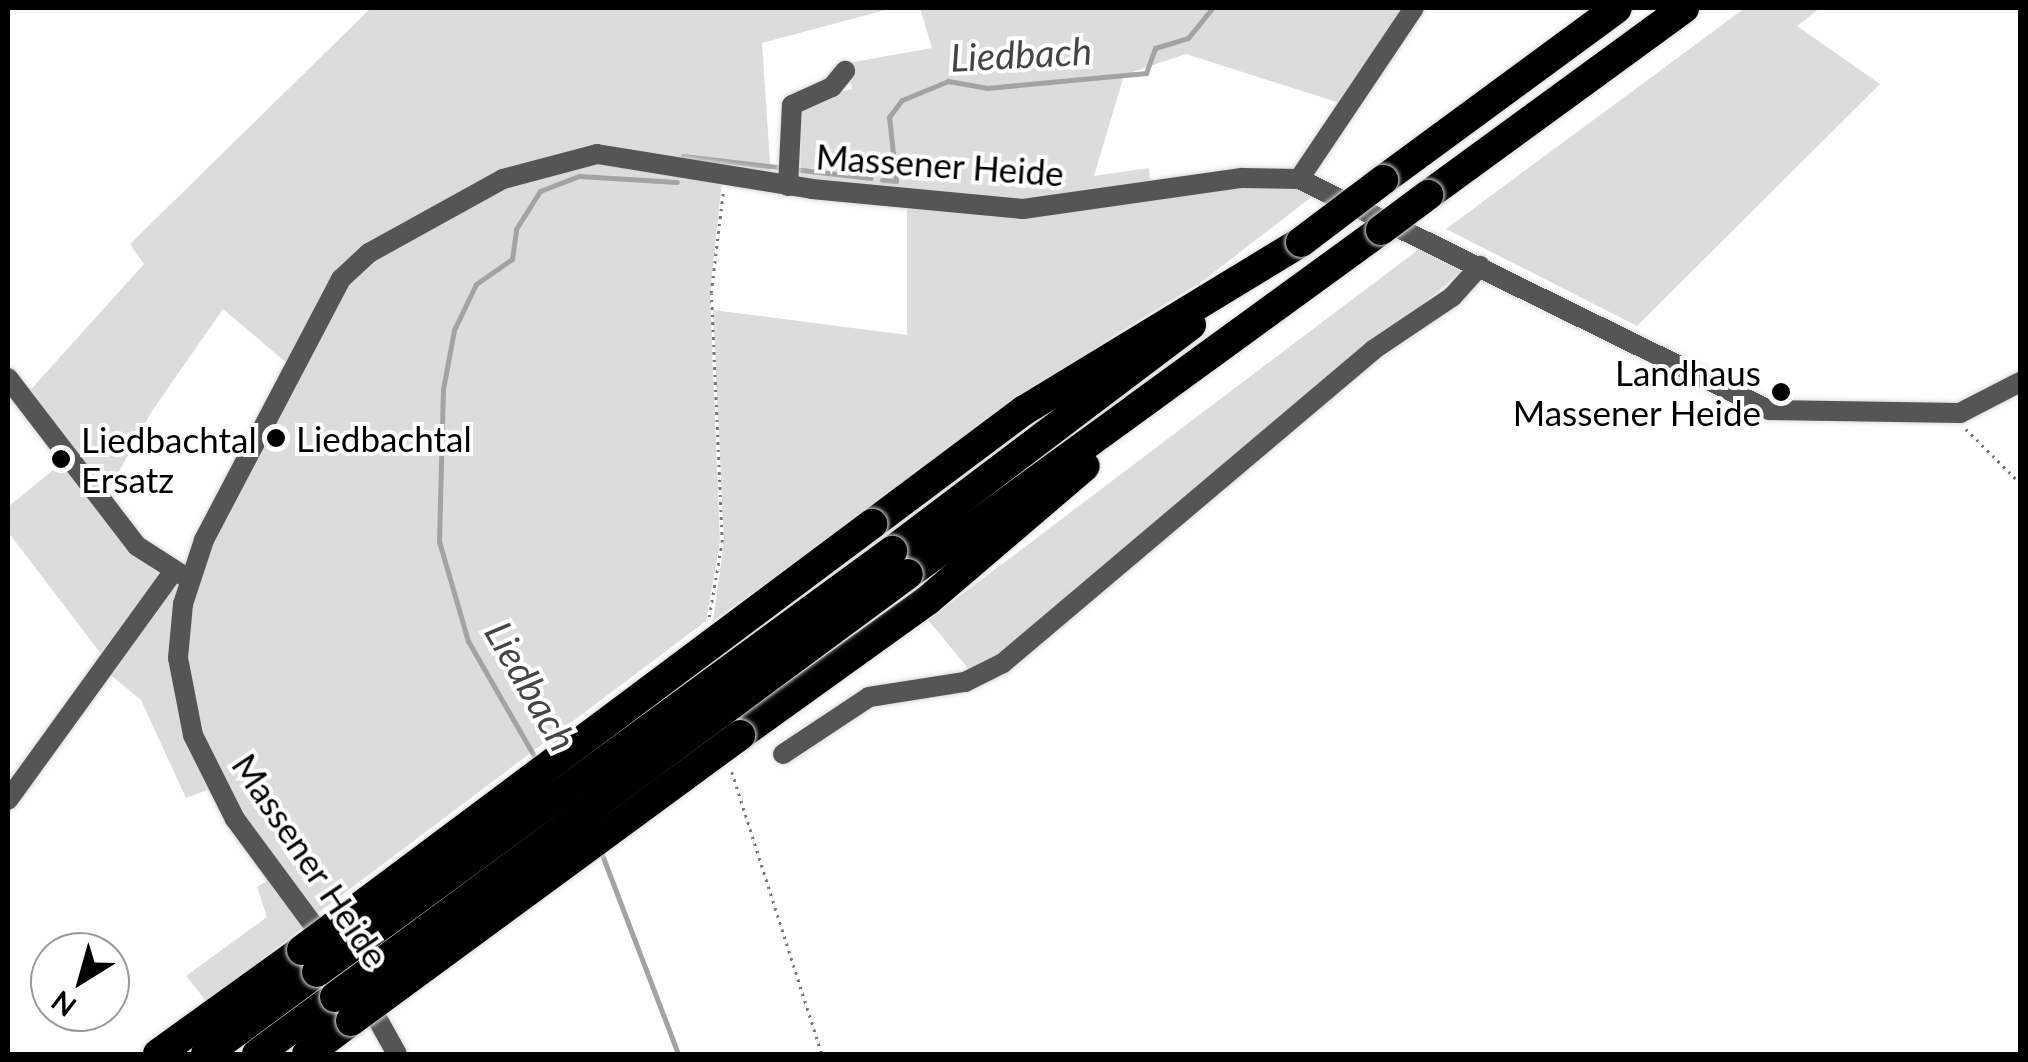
<!DOCTYPE html>
<style>
body{margin:0}
#map{position:relative;width:2028px;height:1062px;overflow:hidden;background:#fff;font-family:Lato,sans-serif}
div>[style]{position:absolute}
[style*='--x']{left:calc(var(--x)*1px);top:calc(var(--y)*1px);width:calc(var(--w)*1px);rotate:calc(var(--a)*1deg)}
.green>*{inset:0;background:#dcdcdc}
.stream>*{height:5px;margin:-2.5px;padding:0 2.5px;transform-origin:2.5px;border-radius:2.5px;background:#a3a3a3}
.path>*{height:2.5px;margin-top:-1.25px;transform-origin:0;background:repeating-linear-gradient(90deg,#777 0 2.5px,transparent 0 7.5px)}
.roads{filter:drop-shadow(0 0 2px #dbdbdb) drop-shadow(0 0 2px #dbdbdb)}
.minor>*{height:20px;margin:-10px;padding:0 10px;transform-origin:10px;border-radius:10px;background:#555}
.highway>*{height:30px;margin:-15px;padding:0 15px;transform-origin:15px;border-radius:15px;background:#000}
.bridges{filter:drop-shadow(0 0 2px #dbdbdb) drop-shadow(0 0 2px #dbdbdb)}
.highway-bridge>*{height:30px;margin:-15px;padding:0 15px;transform-origin:15px;border-radius:15px;background:#000}
.dots>*{width:28px;height:28px;translate:-50% -50%;box-sizing:border-box;border:5px solid #fff;border-radius:50%}
span{translate:-50% -50%;white-space:nowrap;text-align:center;line-height:1.15;-webkit-text-stroke:8px #fff;paint-order:stroke}
.street-label{font-size:35px;color:#000}
.poi-label{font-size:35px;color:#000}
.right{translate:-100% -50%;text-align:right}
.left{translate:0 -50%;text-align:left}
.water-label{font-size:38px;color:#444;font-style:italic}
.frame{position:absolute;inset:0;border:10px solid #000;pointer-events:none}
.north{position:absolute;left:30px;top:932px;width:100px;height:100px;box-sizing:border-box;background:#fff;border:2px solid #999;border-radius:50%;rotate:217deg;font-size:28px;font-weight:700;line-height:40px;text-align:center;color:#000}
.north::after{content:'';display:block;margin:auto;width:35px;height:45px;background:#000;clip-path:polygon(50% 0,100% 100%,50% 72%,0 100%)}
</style>
<div id="map">
<div class="green">
<div style="clip-path:polygon(371px 8px,893px 8px,762px 43px,771px 177px,597px 147px,366px 247px,289px 365px,223px 309px,152px 411px,105px 497px,25px 396px,144px 264px,130px 244px)"></div>
<div style="clip-path:polygon(920px 8px,1406px 8px,1343px 104px,1186px 54px,1124px 75px,1094px 176px,1149px 168px,1150px 184px,1053px 205px,801px 182px,800px 103px,852px 89px,848px 63px,932px 48px)"></div>
<div style="clip-path:polygon(1745px 8px,1820px 8px,1797px 26px,1880px 84px,1637px 326px,1446px 229px)"></div>
<div style="clip-path:polygon(596px 160px,722px 181px,710px 294px,720px 542px,706px 621px,314px 916px,241px 814px,200px 733px,186px 635px,195px 578px,326px 312px,359px 270px,505px 185px)"></div>
<div style="clip-path:polygon(1268px 183px,1318px 192px,1204px 280px,1113px 336px,713px 621px,724px 542px,713px 310px,907px 335px,907px 202px,1053px 214px,1150px 194px)"></div>
<div style="clip-path:polygon(1419px 249px,1462px 271px,1003px 658px,972px 673px,928px 620px)"></div>
<div style="clip-path:polygon(65px 460px,163px 581px,108px 663px,8px 532px,8px 507px)"></div>
<div style="clip-path:polygon(168px 586px,179px 592px,172px 677px,177px 709px,210px 789px,186px 798px,141px 700px,108px 673px)"></div>
<div style="clip-path:polygon(270px 879px,305px 926px,207px 1002px,186px 976px,267px 917px,257px 887px)"></div>
</div>
<div class="stream">
<div style="--x:683;--y:156;--w:95;--a:6.7"></div>
<div style="--x:793;--y:169;--w:78;--a:6.7"></div>
<div style="--x:882;--y:180;--w:14;--a:4"></div>
<div style="--x:896;--y:181;--w:64;--a:-96.2"></div>
<div style="--x:889;--y:117;--w:21;--a:-53"></div>
<div style="--x:902;--y:100;--w:50;--a:-22.4"></div>
<div style="--x:948;--y:81;--w:40;--a:10"></div>
<div style="--x:987;--y:88;--w:160;--a:-5.4"></div>
<div style="--x:1146;--y:73;--w:27;--a:-70"></div>
<div style="--x:1155;--y:48;--w:34;--a:-17"></div>
<div style="--x:1188;--y:38;--w:38;--a:-51"></div>
<div style="--x:537;--y:761;--w:138;--a:-119.9"></div>
<div style="--x:468;--y:641;--w:104;--a:-106.2"></div>
<div style="--x:439;--y:541;--w:152;--a:-88.5"></div>
<div style="--x:443;--y:389;--w:60;--a:-79.4"></div>
<div style="--x:454;--y:330;--w:51;--a:-64.4"></div>
<div style="--x:476;--y:284;--w:44;--a:-34.8"></div>
<div style="--x:512;--y:259;--w:30;--a:-82"></div>
<div style="--x:516;--y:229;--w:45;--a:-57.7"></div>
<div style="--x:540;--y:191;--w:42;--a:-21"></div>
<div style="--x:579;--y:176;--w:98;--a:3.5"></div>
<div style="--x:601;--y:852;--w:216;--a:69.1"></div>
</div>
<div class="path">
<div style="--x:1966;--y:429;--w:76;--a:45"></div>
<div style="--x:709;--y:617;--w:76;--a:-80.2"></div>
<div style="--x:722;--y:542;--w:249;--a:-92.5"></div>
<div style="--x:711;--y:293;--w:102;--a:-83.2"></div>
<div style="--x:732;--y:772;--w:296;--a:72.3"></div>
</div>
<div class="roads">
<div class="minor">
<div style="--x:1299;--y:179;--w:206;--a:-56.1"></div>
<div style="--x:788;--y:186;--w:81;--a:-87.2"></div>
<div style="--x:792;--y:105;--w:44;--a:-24.2"></div>
<div style="--x:832;--y:87;--w:21;--a:-51"></div>
<div style="--x:8;--y:378;--w:212;--a:52.5"></div>
<div style="--x:137;--y:546;--w:56;--a:32.6"></div>
<div style="--x:783;--y:754;--w:103;--a:-33.5"></div>
<div style="--x:869;--y:697;--w:97;--a:-8.9"></div>
<div style="--x:965;--y:682;--w:42;--a:-26.6"></div>
<div style="--x:1003;--y:663;--w:485;--a:-40.2"></div>
<div style="--x:1373;--y:350;--w:95;--a:-33.9"></div>
<div style="--x:1452;--y:297;--w:42;--a:-47.9"></div>
<div style="--x:8;--y:800;--w:281;--a:-54.1"></div>
<div style="--x:328;--y:945;--w:157;--a:-126.4"></div>
<div style="--x:235;--y:819;--w:94;--a:-116.6"></div>
<div style="--x:193;--y:735;--w:78;--a:-101"></div>
<div style="--x:178;--y:658;--w:54;--a:-84.7"></div>
<div style="--x:183;--y:604;--w:67;--a:-71.8"></div>
<div style="--x:204;--y:540;--w:295;--a:-62.3"></div>
<div style="--x:341;--y:279;--w:38;--a:-43"></div>
<div style="--x:369;--y:253;--w:153;--a:-28.9"></div>
<div style="--x:503;--y:179;--w:97;--a:-14.9"></div>
<div style="--x:597;--y:154;--w:218;--a:9.2"></div>
<div style="--x:812;--y:189;--w:212;--a:5.4"></div>
<div style="--x:1023;--y:209;--w:221;--a:-8.1"></div>
<div style="--x:1242;--y:178;--w:57;--a:1"></div>
<div style="--x:1299;--y:179;--w:524;--a:26.17"></div>
<div style="--x:1769;--y:410;--w:191;--a:0.9"></div>
<div style="--x:1960;--y:413;--w:68;--a:-27.3"></div>
<div style="--x:365;--y:997;--w:65;--a:60.7"></div>
</div>
<div class="highway">
<div style="--x:1383;--y:180;--w:290;--a:-36.3"></div>
<div style="--x:1428;--y:195;--w:317;--a:-36.1"></div>
<div style="--x:872;--y:524;--w:189;--a:-36.8"></div>
<div style="--x:1023;--y:411;--w:325;--a:-31.3"></div>
<div style="--x:892;--y:551;--w:375;--a:-37.1"></div>
<div style="--x:908;--y:574;--w:585;--a:-36.03"></div>
<div style="--x:740;--y:735;--w:231;--a:-35.7"></div>
<div style="--x:928;--y:600;--w:206;--a:-40.5"></div>
<div style="--x:158;--y:1054;--w:178;--a:-35.8"></div>
<div style="--x:206;--y:1054;--w:138;--a:-36.5"></div>
<div style="--x:257;--y:1054;--w:97;--a:-36.2"></div>
<div style="--x:307;--y:1054;--w:55;--a:-36.9"></div>
</div>
</div>
<div class="bridges">
<div class="highway-bridge">
<div style="--x:1381;--y:230;--w:59;--a:-36.7"></div>
<div style="--x:1301;--y:242;--w:103;--a:-37.1"></div>
<div style="--x:302;--y:950;--w:712;--a:-36.77"></div>
<div style="--x:317;--y:972;--w:713;--a:-36.21"></div>
<div style="--x:335;--y:997;--w:712;--a:-36.44"></div>
<div style="--x:351;--y:1021;--w:483;--a:-36.3"></div>
</div>
</div>
<div class="dots">
<div style="left:1781px;top:392px;background:#000"></div>
<div style="left:276px;top:438px;background:#000"></div>
<div style="left:61px;top:459px;background:#000"></div>
</div>
<div class="street-label">
<span style="left:940px;top:164px;rotate:4deg">Massener Heide</span>
<span style="left:311px;top:860px;rotate:56deg">Massener Heide</span>
</div>
<div class="poi-label">
<span class="right" style="left:1761px;top:392px">Landhaus<br>Massener Heide</span>
<span class="left" style="left:296px;top:438px">Liedbachtal</span>
<span class="left" style="left:81px;top:459px">Liedbachtal<br>Ersatz</span>
</div>
<div class="water-label">
<span style="left:1021px;top:54px;rotate:-3deg">Liedbach</span>
<span style="left:531px;top:686px;rotate:60deg">Liedbach</span>
</div>
<div class="frame"></div>
<div class="north">N</div>
</div>
